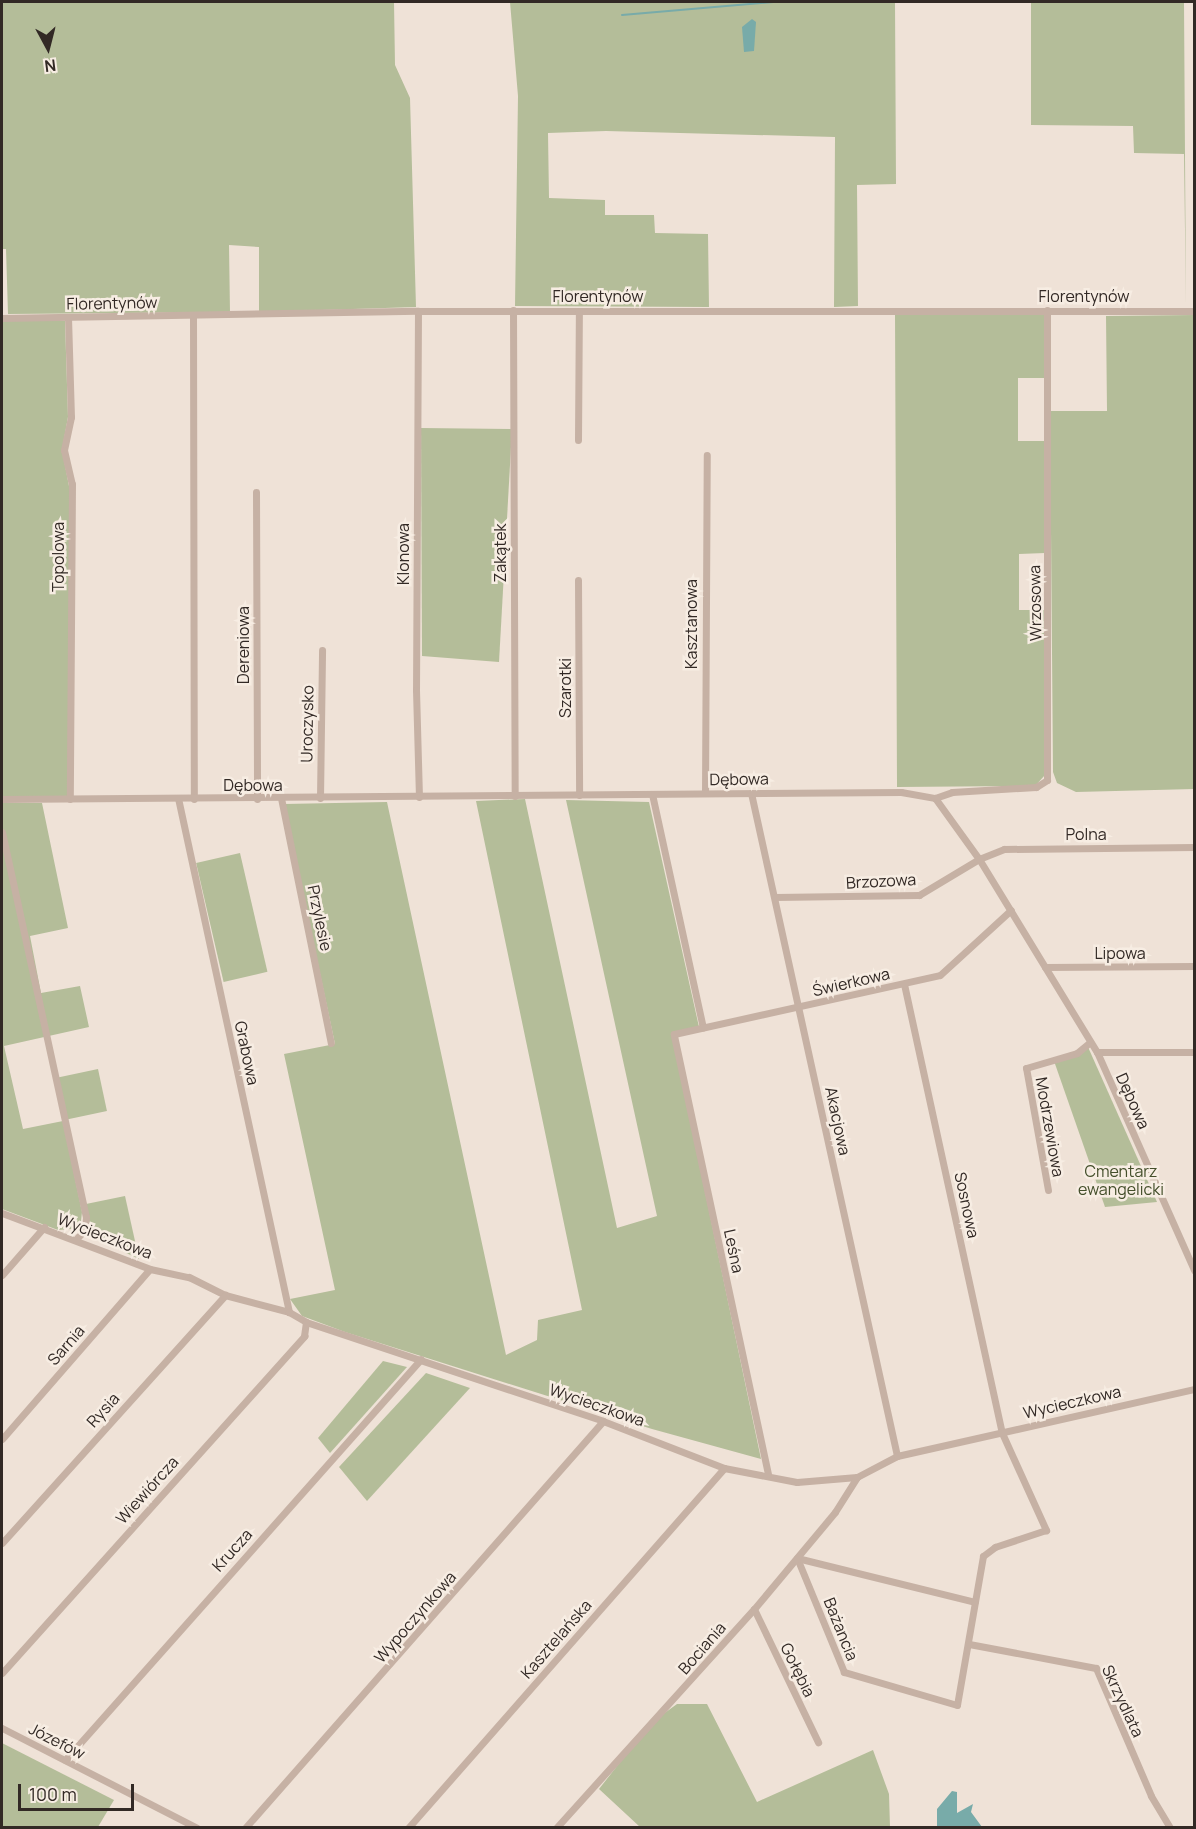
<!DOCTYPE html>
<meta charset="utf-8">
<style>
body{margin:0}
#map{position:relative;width:1196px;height:1829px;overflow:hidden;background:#efe2d7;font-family:Manrope,sans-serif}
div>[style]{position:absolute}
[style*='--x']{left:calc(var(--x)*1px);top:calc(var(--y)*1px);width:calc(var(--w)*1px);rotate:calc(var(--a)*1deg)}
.green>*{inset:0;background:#b4bd99;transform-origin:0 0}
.water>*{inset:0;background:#78aba9}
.stream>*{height:2px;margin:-1px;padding:0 1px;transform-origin:1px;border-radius:1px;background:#78aba9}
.street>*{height:7px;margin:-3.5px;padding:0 3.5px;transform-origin:3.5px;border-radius:3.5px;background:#c6b1a4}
span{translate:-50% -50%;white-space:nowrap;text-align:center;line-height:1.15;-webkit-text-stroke:5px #f7ede3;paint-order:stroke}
.street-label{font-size:16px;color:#322925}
.park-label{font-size:16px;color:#444f2b}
.frame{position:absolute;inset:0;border:3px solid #322925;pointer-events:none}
.north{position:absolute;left:18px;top:18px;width:60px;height:60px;-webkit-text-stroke:4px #f7ede3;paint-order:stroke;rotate:173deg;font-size:16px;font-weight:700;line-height:24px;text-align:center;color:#322925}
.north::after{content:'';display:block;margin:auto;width:21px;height:27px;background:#322925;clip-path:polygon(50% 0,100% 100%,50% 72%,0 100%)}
.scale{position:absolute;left:18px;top:1784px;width:116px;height:27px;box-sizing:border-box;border:3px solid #322925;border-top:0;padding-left:8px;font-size:18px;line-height:21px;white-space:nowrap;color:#322925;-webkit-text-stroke:4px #f7ede3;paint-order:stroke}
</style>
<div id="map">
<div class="green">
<div style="clip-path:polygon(2px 2px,394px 2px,395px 65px,410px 98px,416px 307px,259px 312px,259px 247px,229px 245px,230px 312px,8px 314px,6px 249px,2px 249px)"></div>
<div style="clip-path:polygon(510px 2px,895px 2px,896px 184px,857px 185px,858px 306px,834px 307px,835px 137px,606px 131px,548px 133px,549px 198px,605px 200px,605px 215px,654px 215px,655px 233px,708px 234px,709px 307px,515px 306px,518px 96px)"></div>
<div style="clip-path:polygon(1031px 2px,1184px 2px,1186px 307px,1184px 154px,1134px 153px,1133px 126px,1031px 125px)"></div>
<div style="clip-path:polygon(1040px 312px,1045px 316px,1044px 378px,1018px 378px,1018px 441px,1044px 441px,1045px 553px,1019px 554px,1019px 610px,1049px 610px,1045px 775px,1035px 786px,897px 787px,895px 314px)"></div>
<div style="clip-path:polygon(1194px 315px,1194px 789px,1076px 792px,1057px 783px,1053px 772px,1050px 411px,1107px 411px,1106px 316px)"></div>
<div style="clip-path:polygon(3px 321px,65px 321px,68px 417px,62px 450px,69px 486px,69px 796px,2px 796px)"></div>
<div style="clip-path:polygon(421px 428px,512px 429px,499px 662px,422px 656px)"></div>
<div style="clip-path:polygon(525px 799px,617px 1228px,657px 1216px,566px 800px,649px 802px,699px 1027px,672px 1034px,761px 1459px,652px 1429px,345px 1332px,302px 1316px,290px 1299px,335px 1290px,284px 1054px,335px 1044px,284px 804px,387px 802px,506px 1355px,537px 1340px,538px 1320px,582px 1310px,476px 801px)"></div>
<div style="clip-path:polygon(2px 803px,42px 803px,68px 928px,30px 936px,41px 993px,80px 986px,89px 1027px,4px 1046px,23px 1129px,63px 1121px,82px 1212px,81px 1221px,71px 1229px,58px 1230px,2px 1209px)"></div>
<div style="left:240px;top:853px;width:122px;height:45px;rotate:77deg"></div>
<div style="clip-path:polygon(1088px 1047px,1157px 1202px,1105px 1207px,1054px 1061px)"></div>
<div style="left:98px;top:1069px;width:43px;height:41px;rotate:78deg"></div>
<div style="clip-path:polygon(125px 1196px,139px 1259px,90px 1236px,86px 1204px)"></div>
<div style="clip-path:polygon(383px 1361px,407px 1367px,330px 1453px,318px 1438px)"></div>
<div style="clip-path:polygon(426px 1373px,470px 1388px,367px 1501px,339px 1467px)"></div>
<div style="clip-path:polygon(677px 1704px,707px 1704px,757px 1802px,873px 1750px,889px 1794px,890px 1827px,640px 1827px,599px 1789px,651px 1723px)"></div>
<div style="clip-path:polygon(2px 1743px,114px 1800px,98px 1827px,2px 1827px)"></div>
</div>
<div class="water">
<div style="clip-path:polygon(752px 19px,756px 22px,754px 51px,744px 52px,742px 27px)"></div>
<div style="clip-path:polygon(952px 1791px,957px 1792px,957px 1813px,973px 1804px,971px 1812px,982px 1827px,937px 1826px,937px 1809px)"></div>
</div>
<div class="stream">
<div style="--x:622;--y:15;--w:152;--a:-4.9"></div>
</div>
<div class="street">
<div style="--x:513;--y:310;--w:486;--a:89.8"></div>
<div style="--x:418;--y:311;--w:379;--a:90.3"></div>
<div style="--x:416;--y:690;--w:107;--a:88.4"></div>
<div style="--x:193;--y:316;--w:483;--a:89.9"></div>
<div style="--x:68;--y:317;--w:100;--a:88.3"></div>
<div style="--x:71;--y:417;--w:34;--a:102"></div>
<div style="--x:64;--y:450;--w:35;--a:77"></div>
<div style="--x:72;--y:484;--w:315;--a:90.4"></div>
<div style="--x:2;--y:318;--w:416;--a:-1"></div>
<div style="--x:418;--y:311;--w:776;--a:0"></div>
<div style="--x:578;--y:440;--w:129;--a:-89.6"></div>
<div style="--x:256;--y:492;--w:307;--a:89.8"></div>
<div style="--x:578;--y:580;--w:215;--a:89.7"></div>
<div style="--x:705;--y:793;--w:338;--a:-89.7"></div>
<div style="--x:751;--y:793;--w:679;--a:77.58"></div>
<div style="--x:652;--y:794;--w:239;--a:77.7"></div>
<div style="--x:178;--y:798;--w:526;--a:77.81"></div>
<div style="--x:281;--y:798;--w:250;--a:78.5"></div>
<div style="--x:320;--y:798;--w:148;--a:-89.2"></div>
<div style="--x:935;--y:798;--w:18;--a:-19"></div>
<div style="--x:952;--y:792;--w:84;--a:-3.4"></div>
<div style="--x:1036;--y:787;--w:13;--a:-32"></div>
<div style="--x:1047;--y:780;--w:470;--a:-90"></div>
<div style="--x:2;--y:799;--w:899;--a:-0.45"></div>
<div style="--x:901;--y:792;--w:35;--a:10"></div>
<div style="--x:935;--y:798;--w:75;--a:54.2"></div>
<div style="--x:979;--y:859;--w:226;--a:58.6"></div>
<div style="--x:1097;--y:1052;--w:239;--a:66"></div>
<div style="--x:2;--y:832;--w:394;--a:77.7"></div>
<div style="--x:86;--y:1217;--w:13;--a:94"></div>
<div style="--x:85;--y:1230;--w:11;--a:135"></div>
<div style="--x:775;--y:897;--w:144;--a:-0.8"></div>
<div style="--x:919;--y:895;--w:70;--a:-31"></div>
<div style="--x:979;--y:859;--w:27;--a:-22"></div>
<div style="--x:1004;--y:849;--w:190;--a:-0.6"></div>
<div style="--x:1045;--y:967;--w:149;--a:-0.4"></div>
<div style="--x:904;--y:984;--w:460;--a:77.7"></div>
<div style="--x:1002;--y:1433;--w:107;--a:65.6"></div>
<div style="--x:1046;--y:1530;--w:54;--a:161.6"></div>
<div style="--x:995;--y:1547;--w:15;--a:143"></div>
<div style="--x:983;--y:1556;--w:151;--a:99.9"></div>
<div style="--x:957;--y:1705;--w:118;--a:-163.7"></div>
<div style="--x:844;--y:1672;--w:123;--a:-112.4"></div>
<div style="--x:797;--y:1558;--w:183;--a:13.9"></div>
<div style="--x:1097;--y:1052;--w:97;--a:0"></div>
<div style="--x:1048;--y:1190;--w:124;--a:-100.2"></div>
<div style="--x:1026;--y:1068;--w:53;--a:-16.4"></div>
<div style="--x:1077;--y:1053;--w:17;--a:-40"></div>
<div style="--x:2;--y:1213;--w:158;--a:20.7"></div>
<div style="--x:150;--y:1269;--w:40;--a:12"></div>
<div style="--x:189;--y:1277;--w:40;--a:26.6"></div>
<div style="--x:225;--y:1295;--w:66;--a:14.9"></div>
<div style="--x:289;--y:1312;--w:20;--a:30"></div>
<div style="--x:306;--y:1322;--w:313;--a:18.4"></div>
<div style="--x:603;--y:1421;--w:130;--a:21.2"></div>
<div style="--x:724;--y:1468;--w:74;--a:10.9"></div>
<div style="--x:797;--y:1482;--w:60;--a:-4.8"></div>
<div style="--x:857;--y:1477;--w:45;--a:-27.7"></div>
<div style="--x:897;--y:1456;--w:304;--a:-12.7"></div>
<div style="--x:2;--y:1275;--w:64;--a:-48.8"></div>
<div style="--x:2;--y:1439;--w:225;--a:-49"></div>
<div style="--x:768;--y:1474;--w:450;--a:-102.1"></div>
<div style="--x:674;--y:1034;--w:272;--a:-12.5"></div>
<div style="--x:940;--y:975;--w:96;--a:-42.5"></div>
<div style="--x:2;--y:1543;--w:334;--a:-48"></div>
<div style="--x:754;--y:1609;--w:148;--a:64.3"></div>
<div style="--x:969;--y:1644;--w:129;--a:10.7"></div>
<div style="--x:1096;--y:1668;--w:139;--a:66.7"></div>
<div style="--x:1151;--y:1796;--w:37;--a:59"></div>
<div style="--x:2;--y:1673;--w:453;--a:-48.1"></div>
<div style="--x:304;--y:1336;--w:14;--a:-82"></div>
<div style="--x:2;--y:1728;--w:219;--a:27.1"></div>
<div style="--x:65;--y:1760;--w:536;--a:-48.4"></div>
<div style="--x:245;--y:1828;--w:542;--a:-48.66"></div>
<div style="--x:408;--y:1828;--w:479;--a:-48.7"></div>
<div style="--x:556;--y:1828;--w:295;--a:-47.9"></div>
<div style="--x:754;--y:1609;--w:126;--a:-50.1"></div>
<div style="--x:835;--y:1512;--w:41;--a:-57.8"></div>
</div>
<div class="street-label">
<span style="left:598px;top:296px">Florentynów</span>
<span style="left:1084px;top:296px">Florentynów</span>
<span style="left:112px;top:303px;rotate:-1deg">Florentynów</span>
<span style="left:500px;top:553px;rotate:-90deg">Zakątek</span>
<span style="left:403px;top:554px;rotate:-90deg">Klonowa</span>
<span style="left:58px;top:557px;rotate:-90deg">Topolowa</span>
<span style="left:1035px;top:603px;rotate:-91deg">Wrzosowa</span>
<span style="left:691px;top:624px;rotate:-90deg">Kasztanowa</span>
<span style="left:243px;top:645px;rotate:-90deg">Dereniowa</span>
<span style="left:565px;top:688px;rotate:-90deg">Szarotki</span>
<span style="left:307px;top:724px;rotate:-89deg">Uroczysko</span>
<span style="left:739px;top:779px;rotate:-1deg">Dębowa</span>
<span style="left:253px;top:785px">Dębowa</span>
<span style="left:1086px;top:834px">Polna</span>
<span style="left:881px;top:881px;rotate:-3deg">Brzozowa</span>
<span style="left:320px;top:918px;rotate:78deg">Przylesie</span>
<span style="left:1120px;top:953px">Lipowa</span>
<span style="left:851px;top:982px;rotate:-13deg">Świerkowa</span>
<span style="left:247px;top:1053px;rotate:78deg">Grabowa</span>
<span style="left:1133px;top:1101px;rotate:66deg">Dębowa</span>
<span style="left:838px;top:1121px;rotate:78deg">Akacjowa</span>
<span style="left:1050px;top:1127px;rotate:80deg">Modrzewiowa</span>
<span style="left:967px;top:1205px;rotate:78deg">Sosnowa</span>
<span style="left:105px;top:1236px;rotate:21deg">Wycieczkowa</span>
<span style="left:734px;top:1251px;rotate:78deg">Leśna</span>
<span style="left:66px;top:1345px;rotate:-49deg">Sarnia</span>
<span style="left:1072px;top:1402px;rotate:-13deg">Wycieczkowa</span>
<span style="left:597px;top:1405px;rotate:19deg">Wycieczkowa</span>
<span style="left:103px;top:1410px;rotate:-48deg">Rysia</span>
<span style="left:147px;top:1490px;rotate:-48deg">Wiewiórcza</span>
<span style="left:232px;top:1550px;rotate:-48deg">Krucza</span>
<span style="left:415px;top:1617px;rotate:-49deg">Wypoczynkowa</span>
<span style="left:841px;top:1629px;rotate:68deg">Bażancia</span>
<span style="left:556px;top:1639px;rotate:-49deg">Kasztelańska</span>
<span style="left:702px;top:1648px;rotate:-49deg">Bociania</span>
<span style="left:798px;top:1670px;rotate:64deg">Gołębia</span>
<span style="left:1123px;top:1701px;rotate:65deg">Skrzydlata</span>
<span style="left:57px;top:1741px;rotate:27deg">Józefów</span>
</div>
<div class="park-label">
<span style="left:1121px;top:1180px">Cmentarz<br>ewangelicki</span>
</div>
<div class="frame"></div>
<div class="north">N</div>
<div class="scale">100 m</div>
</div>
